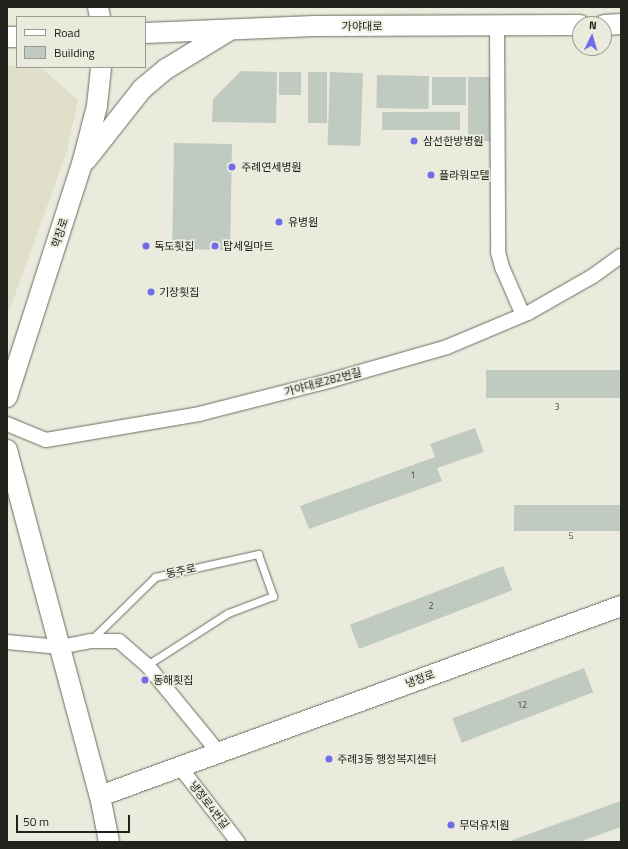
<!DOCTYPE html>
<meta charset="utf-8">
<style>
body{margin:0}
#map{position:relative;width:628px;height:849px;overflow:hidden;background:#eaebdd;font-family:"Titillium Web","Noto Sans KR",sans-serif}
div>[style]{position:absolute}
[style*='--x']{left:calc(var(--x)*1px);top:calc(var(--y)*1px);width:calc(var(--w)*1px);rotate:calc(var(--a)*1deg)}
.built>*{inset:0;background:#dfdfca}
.building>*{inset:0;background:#c1cac0;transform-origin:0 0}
.roads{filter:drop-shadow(0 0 1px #6b6b5f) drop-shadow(0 0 1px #6b6b5f)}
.lane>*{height:7px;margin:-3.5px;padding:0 3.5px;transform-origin:3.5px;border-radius:3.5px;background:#fff}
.street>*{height:14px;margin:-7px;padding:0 7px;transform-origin:7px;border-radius:7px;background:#fff}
.secondary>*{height:20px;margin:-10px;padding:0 10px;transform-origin:10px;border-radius:10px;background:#fff}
.dots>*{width:11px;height:11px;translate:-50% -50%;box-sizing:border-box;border:2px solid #eaebdd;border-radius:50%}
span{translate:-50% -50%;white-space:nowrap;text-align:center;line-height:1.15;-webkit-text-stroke:3.5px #eaebdd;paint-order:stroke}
.number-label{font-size:9px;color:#4a4c46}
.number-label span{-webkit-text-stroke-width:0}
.street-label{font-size:11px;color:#22221d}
.poi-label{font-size:11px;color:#22221d}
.left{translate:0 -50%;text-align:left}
.frame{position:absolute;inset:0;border:8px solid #22221d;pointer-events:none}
.legend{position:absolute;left:16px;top:16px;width:130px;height:52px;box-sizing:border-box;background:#eaebdd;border:1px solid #9a9b90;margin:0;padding:5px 7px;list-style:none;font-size:12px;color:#22221d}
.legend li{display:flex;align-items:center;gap:8px;height:20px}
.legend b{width:20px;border:1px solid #9a9b90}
.north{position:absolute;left:572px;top:16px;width:40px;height:40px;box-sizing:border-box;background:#eaebdd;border:1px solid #9a9b90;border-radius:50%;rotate:5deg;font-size:11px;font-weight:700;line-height:16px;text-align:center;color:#22221d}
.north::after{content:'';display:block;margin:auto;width:14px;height:18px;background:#6e6de7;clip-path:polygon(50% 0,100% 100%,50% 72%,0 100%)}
.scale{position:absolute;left:16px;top:815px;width:114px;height:18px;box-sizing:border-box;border:2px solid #22221d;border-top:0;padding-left:5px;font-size:12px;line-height:14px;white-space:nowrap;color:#22221d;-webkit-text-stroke:3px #eaebdd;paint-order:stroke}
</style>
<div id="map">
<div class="built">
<div style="clip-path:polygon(17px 65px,40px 67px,78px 100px,67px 151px,7px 317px,7px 66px)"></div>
</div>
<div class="building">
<div style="clip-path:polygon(241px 71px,277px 72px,276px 123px,212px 122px,213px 99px)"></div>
<div style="left:279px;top:72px;width:22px;height:23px"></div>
<div style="left:308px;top:72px;width:19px;height:51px"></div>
<div style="left:330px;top:72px;width:33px;height:73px;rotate:2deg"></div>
<div style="left:377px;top:75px;width:52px;height:33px;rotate:1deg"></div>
<div style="left:432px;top:77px;width:34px;height:28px"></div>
<div style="left:468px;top:77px;width:28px;height:64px"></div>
<div style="left:382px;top:112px;width:78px;height:18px"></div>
<div style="left:174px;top:143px;width:58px;height:106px;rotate:1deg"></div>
<div style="left:621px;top:370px;width:28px;height:135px;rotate:90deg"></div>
<div style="clip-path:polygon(475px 428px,484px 452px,437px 468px,442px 481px,309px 529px,300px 506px,435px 457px,430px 444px)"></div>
<div style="left:621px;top:505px;width:26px;height:107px;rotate:90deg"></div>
<div style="left:503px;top:566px;width:26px;height:164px;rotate:69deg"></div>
<div style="left:584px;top:668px;width:26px;height:141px;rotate:69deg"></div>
<div style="clip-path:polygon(621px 801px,621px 827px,579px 842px,513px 842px,512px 840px)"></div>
</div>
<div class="roads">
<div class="lane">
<div style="--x:91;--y:640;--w:90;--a:-44.5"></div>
<div style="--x:155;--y:577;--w:106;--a:-12.6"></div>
<div style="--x:258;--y:554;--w:45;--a:70.3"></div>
<div style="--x:273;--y:596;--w:48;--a:159.3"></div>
<div style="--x:228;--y:613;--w:96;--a:147.3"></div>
</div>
<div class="street">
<div style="--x:497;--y:25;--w:227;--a:89.7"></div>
<div style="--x:498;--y:252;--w:16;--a:75"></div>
<div style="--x:502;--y:267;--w:52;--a:66.4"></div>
<div style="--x:7;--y:424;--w:42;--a:22.3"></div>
<div style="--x:46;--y:440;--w:155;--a:-9.6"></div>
<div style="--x:199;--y:414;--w:137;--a:-14.3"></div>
<div style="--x:332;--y:380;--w:120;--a:-16"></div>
<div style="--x:447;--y:347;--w:88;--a:-22.8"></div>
<div style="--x:528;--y:313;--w:75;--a:-29.6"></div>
<div style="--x:593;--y:276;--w:34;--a:-36"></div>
<div style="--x:7;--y:642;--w:53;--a:5.4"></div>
<div style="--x:60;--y:647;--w:31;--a:-11"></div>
<div style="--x:90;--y:641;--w:29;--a:0"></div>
<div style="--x:119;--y:641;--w:37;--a:41"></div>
<div style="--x:147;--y:665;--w:114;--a:50.7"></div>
<div style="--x:180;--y:767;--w:95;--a:52.3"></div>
</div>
<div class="secondary">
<div style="--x:98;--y:7;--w:10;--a:79"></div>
<div style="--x:604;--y:25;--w:17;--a:-3"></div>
<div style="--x:145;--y:33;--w:169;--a:-2.4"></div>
<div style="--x:314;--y:26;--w:266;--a:-0.2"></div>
<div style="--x:7;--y:37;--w:10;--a:0"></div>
<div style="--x:86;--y:160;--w:90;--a:-51.7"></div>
<div style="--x:142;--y:89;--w:31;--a:-40"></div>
<div style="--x:166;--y:69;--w:75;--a:-31.4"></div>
<div style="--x:7;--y:397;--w:245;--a:-72.2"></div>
<div style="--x:82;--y:164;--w:60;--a:-75.5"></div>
<div style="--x:97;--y:106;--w:39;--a:-84"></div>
<div style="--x:7;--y:450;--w:358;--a:75"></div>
<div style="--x:100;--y:796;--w:47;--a:78.9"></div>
<div style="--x:100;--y:796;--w:555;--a:-20.04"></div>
</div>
</div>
<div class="dots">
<div style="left:414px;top:141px;background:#6e6de7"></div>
<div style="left:232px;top:167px;background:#6e6de7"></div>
<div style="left:431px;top:175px;background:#6e6de7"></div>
<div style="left:279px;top:222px;background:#6e6de7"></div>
<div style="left:146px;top:246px;background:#6e6de7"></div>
<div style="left:215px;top:246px;background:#6e6de7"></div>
<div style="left:151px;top:292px;background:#6e6de7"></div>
<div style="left:145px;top:680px;background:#6e6de7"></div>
<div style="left:329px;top:759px;background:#6e6de7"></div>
<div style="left:451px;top:825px;background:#6e6de7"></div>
</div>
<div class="number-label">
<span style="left:557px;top:407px">3</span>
<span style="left:413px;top:475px">1</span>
<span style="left:571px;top:536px">5</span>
<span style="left:431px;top:606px">2</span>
<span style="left:522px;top:705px">12</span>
</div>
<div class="street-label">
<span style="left:362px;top:26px">가야대로</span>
<span style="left:60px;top:233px;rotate:-72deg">학장로</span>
<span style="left:323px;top:382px;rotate:-15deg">가야대로282번길</span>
<span style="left:181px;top:571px;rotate:-12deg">동주로</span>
<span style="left:420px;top:679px;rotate:-20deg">냉정로</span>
<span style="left:209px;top:805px;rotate:52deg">냉정로4번길</span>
</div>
<div class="poi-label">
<span class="left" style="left:423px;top:141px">삼선한방병원</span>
<span class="left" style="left:241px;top:167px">주례연세병원</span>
<span class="left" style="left:439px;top:175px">플라워모텔</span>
<span class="left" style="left:288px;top:222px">유병원</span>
<span class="left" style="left:154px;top:246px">독도횟집</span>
<span class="left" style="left:223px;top:246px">탑세일마트</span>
<span class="left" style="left:159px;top:292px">기장횟집</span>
<span class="left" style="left:153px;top:680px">동해횟집</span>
<span class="left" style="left:337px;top:759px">주례3동 행정복지센터</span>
<span class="left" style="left:459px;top:825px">무덕유치원</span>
</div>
<div class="frame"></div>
<ul class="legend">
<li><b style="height:5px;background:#fff"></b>Road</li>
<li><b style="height:11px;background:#c1cac0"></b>Building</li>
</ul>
<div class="north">N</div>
<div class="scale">50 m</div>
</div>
